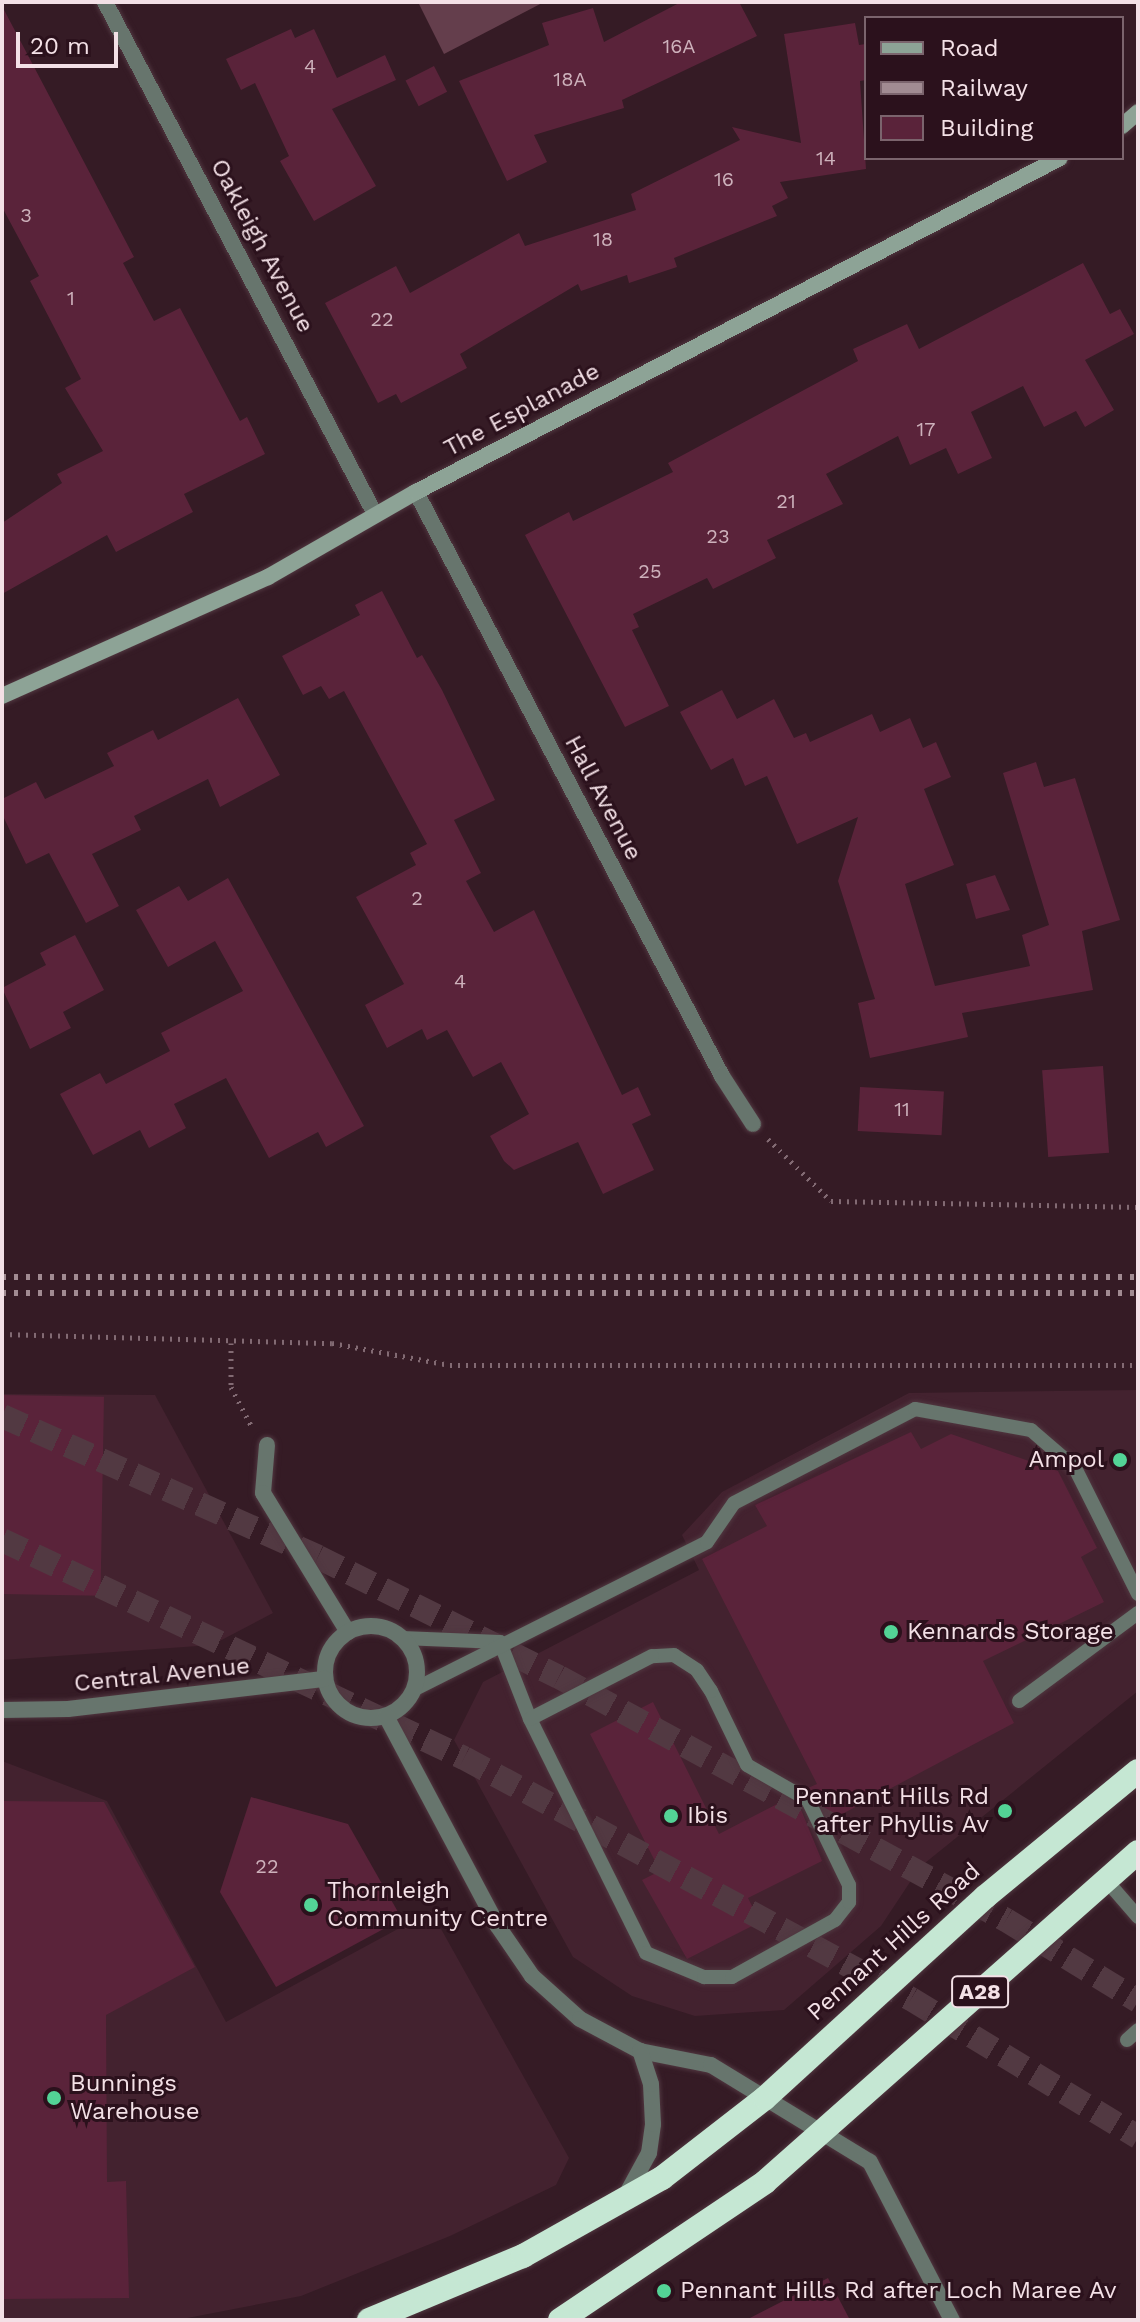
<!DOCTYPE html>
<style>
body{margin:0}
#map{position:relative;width:1140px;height:2322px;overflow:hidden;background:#351b25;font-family:"Work Sans",sans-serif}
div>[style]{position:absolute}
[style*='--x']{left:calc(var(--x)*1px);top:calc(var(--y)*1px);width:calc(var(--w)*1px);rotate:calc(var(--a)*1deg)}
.built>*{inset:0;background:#43222f}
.green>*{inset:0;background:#643e4c}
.building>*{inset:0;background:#5a233a;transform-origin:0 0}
.highway-tunnel>*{height:24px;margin-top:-12px;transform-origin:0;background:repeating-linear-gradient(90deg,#523942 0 24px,transparent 0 36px)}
.path>*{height:5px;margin-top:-2.5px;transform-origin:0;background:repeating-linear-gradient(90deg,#826a73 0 2px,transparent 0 8px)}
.roads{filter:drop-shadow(0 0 2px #503740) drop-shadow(0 0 2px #503740)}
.lane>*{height:14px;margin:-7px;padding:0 7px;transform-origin:7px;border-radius:7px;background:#67756d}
.street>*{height:16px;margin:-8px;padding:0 8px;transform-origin:8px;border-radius:8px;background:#67756d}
.street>.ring{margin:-8px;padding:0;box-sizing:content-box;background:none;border:16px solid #67756d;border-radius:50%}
.secondary>*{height:16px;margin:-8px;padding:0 8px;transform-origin:8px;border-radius:8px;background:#8da396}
.highway>*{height:24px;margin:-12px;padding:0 12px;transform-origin:12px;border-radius:12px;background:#c5e7d3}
.rail>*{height:6px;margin-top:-3px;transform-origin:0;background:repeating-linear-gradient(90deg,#a18b92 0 4px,transparent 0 12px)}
.dots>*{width:22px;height:22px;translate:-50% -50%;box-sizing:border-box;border:4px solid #2b111c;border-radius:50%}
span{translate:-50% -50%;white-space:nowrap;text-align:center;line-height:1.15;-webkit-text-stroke:6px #2b111c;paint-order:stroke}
.number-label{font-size:20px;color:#cdb1bb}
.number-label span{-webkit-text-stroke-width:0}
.shield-label span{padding:2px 6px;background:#2b111c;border:2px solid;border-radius:6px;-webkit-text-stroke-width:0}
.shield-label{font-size:22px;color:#f3e0e6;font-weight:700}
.street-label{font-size:24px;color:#f3e0e6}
.poi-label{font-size:24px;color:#f3e0e6}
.right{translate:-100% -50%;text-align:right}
.left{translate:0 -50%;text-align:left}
.frame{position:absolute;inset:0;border:4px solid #f3e0e6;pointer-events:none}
.legend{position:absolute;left:864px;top:16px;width:260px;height:144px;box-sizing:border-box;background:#2b111c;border:2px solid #7b646d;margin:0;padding:10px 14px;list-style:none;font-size:24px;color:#f3e0e6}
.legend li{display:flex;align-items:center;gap:16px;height:40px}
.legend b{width:40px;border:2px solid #7b646d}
.scale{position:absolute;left:16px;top:32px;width:102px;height:36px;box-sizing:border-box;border:4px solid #f3e0e6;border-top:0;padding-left:10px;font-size:24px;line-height:28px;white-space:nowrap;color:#f3e0e6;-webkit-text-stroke:6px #2b111c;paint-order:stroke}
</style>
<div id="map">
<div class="built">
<div style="clip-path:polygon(1138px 1390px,1138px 1691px,920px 1867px,881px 1926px,784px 2010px,695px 2016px,632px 1996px,573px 1957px,454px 1740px,483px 1682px,699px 1570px,682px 1535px,722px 1492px,909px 1393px)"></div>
<div style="clip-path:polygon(2px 1394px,155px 1395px,273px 1613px,212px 1645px,2px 1660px)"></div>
<div style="clip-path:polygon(2px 1761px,107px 1801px,226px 2022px,431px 1911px,569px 2158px,556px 2185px,450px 2236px,301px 2296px,177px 2320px,2px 2320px)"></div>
</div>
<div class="green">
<div style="clip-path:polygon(418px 2px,544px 2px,444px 54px)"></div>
</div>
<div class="building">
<div style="clip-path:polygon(681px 2px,739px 2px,757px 36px,622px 100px,624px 108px,534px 135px,547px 162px,507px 181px,459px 81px,549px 45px,542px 23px,593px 8px,604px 42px)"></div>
<div style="clip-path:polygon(2px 6px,134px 257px,123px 263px,154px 321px,180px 308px,240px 421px,247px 417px,265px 454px,184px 494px,193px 512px,116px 552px,107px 535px,2px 594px,2px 523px,62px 483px,57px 474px,103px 451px,65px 388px,81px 379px,30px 281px,39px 276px,2px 207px)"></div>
<div style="clip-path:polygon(855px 23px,859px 45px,866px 44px,866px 80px,860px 81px,866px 169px,780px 182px,788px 198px,772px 206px,777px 216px,674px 258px,677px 267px,629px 283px,627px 275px,581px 291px,578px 284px,460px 354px,467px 368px,401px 403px,396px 394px,378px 403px,325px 303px,396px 266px,410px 293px,519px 233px,525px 246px,636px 210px,631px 194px,740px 140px,732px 127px,801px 143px,784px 34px)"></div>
<div style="clip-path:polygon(291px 29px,295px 38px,314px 29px,337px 78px,385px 55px,396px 80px,332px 109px,376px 186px,314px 221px,280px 161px,289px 156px,255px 83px,241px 90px,226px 59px)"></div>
<div style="left:434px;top:66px;width:29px;height:32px;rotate:63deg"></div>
<div style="clip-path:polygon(1083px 263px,1110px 314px,1120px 309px,1134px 334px,1085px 360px,1114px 410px,1085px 427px,1076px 411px,1044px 427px,1023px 386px,971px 412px,992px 458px,958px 474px,946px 448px,910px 465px,898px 436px,826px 474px,843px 504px,767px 540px,776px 558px,713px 589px,707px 578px,633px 614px,639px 627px,632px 630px,669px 706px,625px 727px,525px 535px,569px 512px,573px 521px,673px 472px,668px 463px,858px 361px,853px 349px,907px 324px,919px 349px)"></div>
<div style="clip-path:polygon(382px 591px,417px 658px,422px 655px,442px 690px,495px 800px,454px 820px,481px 873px,466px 881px,494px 932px,534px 910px,622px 1095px,638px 1087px,651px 1115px,632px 1124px,654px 1170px,603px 1194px,578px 1142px,514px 1170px,504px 1161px,490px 1136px,529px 1114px,501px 1062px,473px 1077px,447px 1030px,427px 1040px,422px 1029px,387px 1048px,365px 1005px,404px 984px,356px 897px,416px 865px,410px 853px,427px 844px,344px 691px,329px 699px,321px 686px,303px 695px,282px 656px,360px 615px,355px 605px)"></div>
<div style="clip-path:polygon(722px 690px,737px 719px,774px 699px,794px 738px,806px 733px,810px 742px,872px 714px,880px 732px,910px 718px,923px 748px,936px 742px,951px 777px,924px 789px,954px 865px,905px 884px,935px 986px,1030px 966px,1022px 935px,1049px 925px,1003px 773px,1036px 762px,1044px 787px,1075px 778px,1120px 920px,1082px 931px,1093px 990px,962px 1013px,968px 1037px,870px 1058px,858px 1003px,875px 999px,838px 881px,858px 817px,797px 844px,767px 776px,745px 786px,733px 758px,711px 770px,680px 712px)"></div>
<div style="clip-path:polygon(238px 698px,280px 775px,220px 807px,208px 779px,134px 816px,141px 830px,92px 854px,119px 906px,86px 923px,49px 853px,26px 864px,2px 814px,2px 799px,36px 782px,45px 799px,114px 766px,107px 753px,153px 730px,158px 740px)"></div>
<div style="clip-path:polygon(995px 875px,1010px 910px,976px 919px,966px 884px)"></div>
<div style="clip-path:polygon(228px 878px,364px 1126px,326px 1147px,318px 1132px,269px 1158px,226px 1078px,174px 1104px,186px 1128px,149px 1148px,140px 1130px,93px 1155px,60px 1094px,100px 1073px,106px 1084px,170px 1051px,161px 1033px,243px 991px,215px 941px,168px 967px,136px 910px,179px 886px,188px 901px)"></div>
<div style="clip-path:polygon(75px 935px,104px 990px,63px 1012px,71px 1028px,30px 1049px,2px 988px,46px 965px,40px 953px)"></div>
<div style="left:1103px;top:1066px;width:87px;height:61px;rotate:86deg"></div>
<div style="left:860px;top:1087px;width:84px;height:44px;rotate:3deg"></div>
<div style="left:2px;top:1395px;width:102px;height:199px;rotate:1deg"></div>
<div style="clip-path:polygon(911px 1432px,921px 1449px,951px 1434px,1058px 1471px,1097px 1548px,1081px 1557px,1104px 1602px,983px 1661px,1014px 1723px,829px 1821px,808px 1788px,817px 1784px,702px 1559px,767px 1526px,755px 1505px)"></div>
<div style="clip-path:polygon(653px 1702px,719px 1834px,787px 1799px,800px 1807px,822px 1861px,748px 1898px,760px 1922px,687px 1959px,642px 1880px,660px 1871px,590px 1734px)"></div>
<div style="clip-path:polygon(251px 1797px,348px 1824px,402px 1919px,276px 1987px,220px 1892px)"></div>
<div style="clip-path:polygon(2px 1801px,104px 1802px,195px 1967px,106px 2015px,107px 2182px,126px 2181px,129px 2298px,2px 2299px)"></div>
<div style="clip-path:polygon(828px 2278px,850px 2320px,746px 2320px)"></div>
</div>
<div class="highway-tunnel">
<div style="--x:2;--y:1416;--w:346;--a:24"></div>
<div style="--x:318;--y:1557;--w:269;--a:26.5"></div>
<div style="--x:559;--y:1677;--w:509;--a:28.53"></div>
<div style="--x:1006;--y:1920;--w:155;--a:31.5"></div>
<div style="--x:2;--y:1540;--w:511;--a:25.26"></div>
<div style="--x:464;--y:1758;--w:508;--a:28.33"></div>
<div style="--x:911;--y:1999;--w:266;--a:31.3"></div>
</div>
<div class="path">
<div style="--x:768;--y:1139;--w:88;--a:44.5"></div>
<div style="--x:831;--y:1201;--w:307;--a:1.1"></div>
<div style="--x:2;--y:1334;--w:330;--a:1.6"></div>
<div style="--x:332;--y:1343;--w:120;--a:10.6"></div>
<div style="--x:450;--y:1365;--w:688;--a:0"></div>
<div style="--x:231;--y:1343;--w:44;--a:90"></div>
<div style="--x:231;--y:1387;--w:47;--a:62.4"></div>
</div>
<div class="roads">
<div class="lane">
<div style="--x:402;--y:1638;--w:98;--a:2.3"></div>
<div style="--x:500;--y:1642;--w:83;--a:68.7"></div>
<div style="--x:530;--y:1719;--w:261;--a:63.6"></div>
<div style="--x:646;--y:1953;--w:63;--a:22.5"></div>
<div style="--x:704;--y:1977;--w:28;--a:0"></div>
<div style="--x:732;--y:1977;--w:118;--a:-29"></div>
<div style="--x:835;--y:1920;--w:23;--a:-52"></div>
<div style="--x:849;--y:1902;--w:17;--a:-90"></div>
<div style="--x:849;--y:1885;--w:94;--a:-115.8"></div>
<div style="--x:808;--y:1800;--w:70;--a:-150.2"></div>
<div style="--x:747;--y:1765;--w:82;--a:-115.9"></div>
<div style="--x:711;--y:1691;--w:25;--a:-124"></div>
<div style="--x:697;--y:1670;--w:27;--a:-147"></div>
<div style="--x:674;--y:1655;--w:22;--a:177"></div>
<div style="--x:652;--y:1656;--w:137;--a:152.7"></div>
<div style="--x:413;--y:1690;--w:329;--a:-26.7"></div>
<div style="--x:707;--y:1542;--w:47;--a:-55.3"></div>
<div style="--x:734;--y:1503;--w:204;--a:-27.4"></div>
<div style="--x:915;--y:1409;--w:118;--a:10.3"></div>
<div style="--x:1031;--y:1430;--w:58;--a:40.8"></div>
<div style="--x:1075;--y:1468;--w:141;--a:63.4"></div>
<div style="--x:1019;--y:1701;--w:148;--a:-36.5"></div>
<div style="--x:1106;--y:1880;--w:49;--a:49.1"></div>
<div style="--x:1127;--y:2040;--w:15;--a:-42"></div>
</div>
<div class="street">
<div style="--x:105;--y:2;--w:579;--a:62.2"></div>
<div style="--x:416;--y:492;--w:659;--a:62.35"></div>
<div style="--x:722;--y:1076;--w:57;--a:57.1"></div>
<div style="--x:267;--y:1445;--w:48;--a:94.8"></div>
<div style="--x:263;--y:1493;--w:163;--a:58.6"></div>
<div class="ring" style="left:325px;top:1626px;width:76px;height:76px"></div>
<div style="--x:2;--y:1710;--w:66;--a:-0.9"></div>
<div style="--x:68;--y:1709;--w:259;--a:-6.7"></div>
<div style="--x:386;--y:1716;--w:237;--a:62"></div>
<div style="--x:497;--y:1925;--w:62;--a:55.5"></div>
<div style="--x:532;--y:1976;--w:64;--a:41.9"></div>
<div style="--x:580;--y:2019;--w:68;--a:28.1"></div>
<div style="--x:640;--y:2051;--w:72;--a:11.2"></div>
<div style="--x:711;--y:2065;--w:186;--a:31.4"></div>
<div style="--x:870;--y:2162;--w:178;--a:62.6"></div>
<div style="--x:626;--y:2195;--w:48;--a:-61.3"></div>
<div style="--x:649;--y:2153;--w:29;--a:-82"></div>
<div style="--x:653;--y:2124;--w:40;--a:-92.9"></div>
<div style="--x:651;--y:2084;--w:35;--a:-108"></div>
</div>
<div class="secondary">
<div style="--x:1122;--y:126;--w:21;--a:-41"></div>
<div style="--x:2;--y:696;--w:291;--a:-24.1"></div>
<div style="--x:268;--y:577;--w:171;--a:-29.9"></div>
<div style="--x:416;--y:492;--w:725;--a:-27.41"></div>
</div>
<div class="highway">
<div style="--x:369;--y:2320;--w:167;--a:-22.6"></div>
<div style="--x:523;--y:2256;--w:159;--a:-29.3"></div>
<div style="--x:662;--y:2178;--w:130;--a:-37.8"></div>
<div style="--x:765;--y:2098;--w:298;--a:-42.4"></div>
<div style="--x:985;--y:1897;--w:198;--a:-39.5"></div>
<div style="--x:560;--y:2320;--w:247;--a:-33.9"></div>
<div style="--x:765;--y:2182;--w:498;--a:-41.5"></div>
</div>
</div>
<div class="rail">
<div style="--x:2;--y:1277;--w:1136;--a:0"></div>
<div style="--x:2;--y:1293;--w:1136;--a:0"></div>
</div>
<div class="dots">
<div style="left:1120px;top:1460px;background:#53d396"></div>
<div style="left:891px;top:1632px;background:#53d396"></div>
<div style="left:1005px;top:1811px;background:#53d396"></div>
<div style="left:671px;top:1816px;background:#53d396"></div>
<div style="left:311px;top:1905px;background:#53d396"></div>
<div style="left:54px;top:2098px;background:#53d396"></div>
<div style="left:664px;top:2291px;background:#53d396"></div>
</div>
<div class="number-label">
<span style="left:679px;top:46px">16A</span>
<span style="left:310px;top:66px">4</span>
<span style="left:570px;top:79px">18A</span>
<span style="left:826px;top:158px">14</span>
<span style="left:724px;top:179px">16</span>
<span style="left:26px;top:215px">3</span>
<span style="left:603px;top:239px">18</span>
<span style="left:71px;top:298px">1</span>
<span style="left:382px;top:319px">22</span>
<span style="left:926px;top:429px">17</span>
<span style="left:786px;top:501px">21</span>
<span style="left:718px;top:536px">23</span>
<span style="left:650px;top:571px">25</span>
<span style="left:417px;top:898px">2</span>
<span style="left:460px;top:981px">4</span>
<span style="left:902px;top:1109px">11</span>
<span style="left:267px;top:1866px">22</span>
</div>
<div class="shield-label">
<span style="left:980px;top:1992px">A28</span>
</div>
<div class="street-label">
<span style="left:262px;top:246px;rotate:62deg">Oakleigh Avenue</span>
<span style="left:522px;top:410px;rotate:-28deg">The Esplanade</span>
<span style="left:603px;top:798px;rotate:62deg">Hall Avenue</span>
<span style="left:162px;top:1675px;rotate:-6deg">Central Avenue</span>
<span style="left:894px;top:1942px;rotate:-42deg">Pennant Hills Road</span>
</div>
<div class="poi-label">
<span class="right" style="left:1104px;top:1460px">Ampol</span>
<span class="left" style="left:907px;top:1632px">Kennards Storage</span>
<span class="right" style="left:989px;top:1811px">Pennant Hills Rd<br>after Phyllis Av</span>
<span class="left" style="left:687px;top:1816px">Ibis</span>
<span class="left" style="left:327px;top:1905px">Thornleigh<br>Community Centre</span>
<span class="left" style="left:70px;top:2098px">Bunnings<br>Warehouse</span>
<span class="left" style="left:680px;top:2291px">Pennant Hills Rd after Loch Maree Av</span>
</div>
<div class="frame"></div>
<ul class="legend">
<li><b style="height:10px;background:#8da396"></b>Road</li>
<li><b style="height:10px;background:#a18b92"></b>Railway</li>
<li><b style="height:22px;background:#5a233a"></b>Building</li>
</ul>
<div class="scale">20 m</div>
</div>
